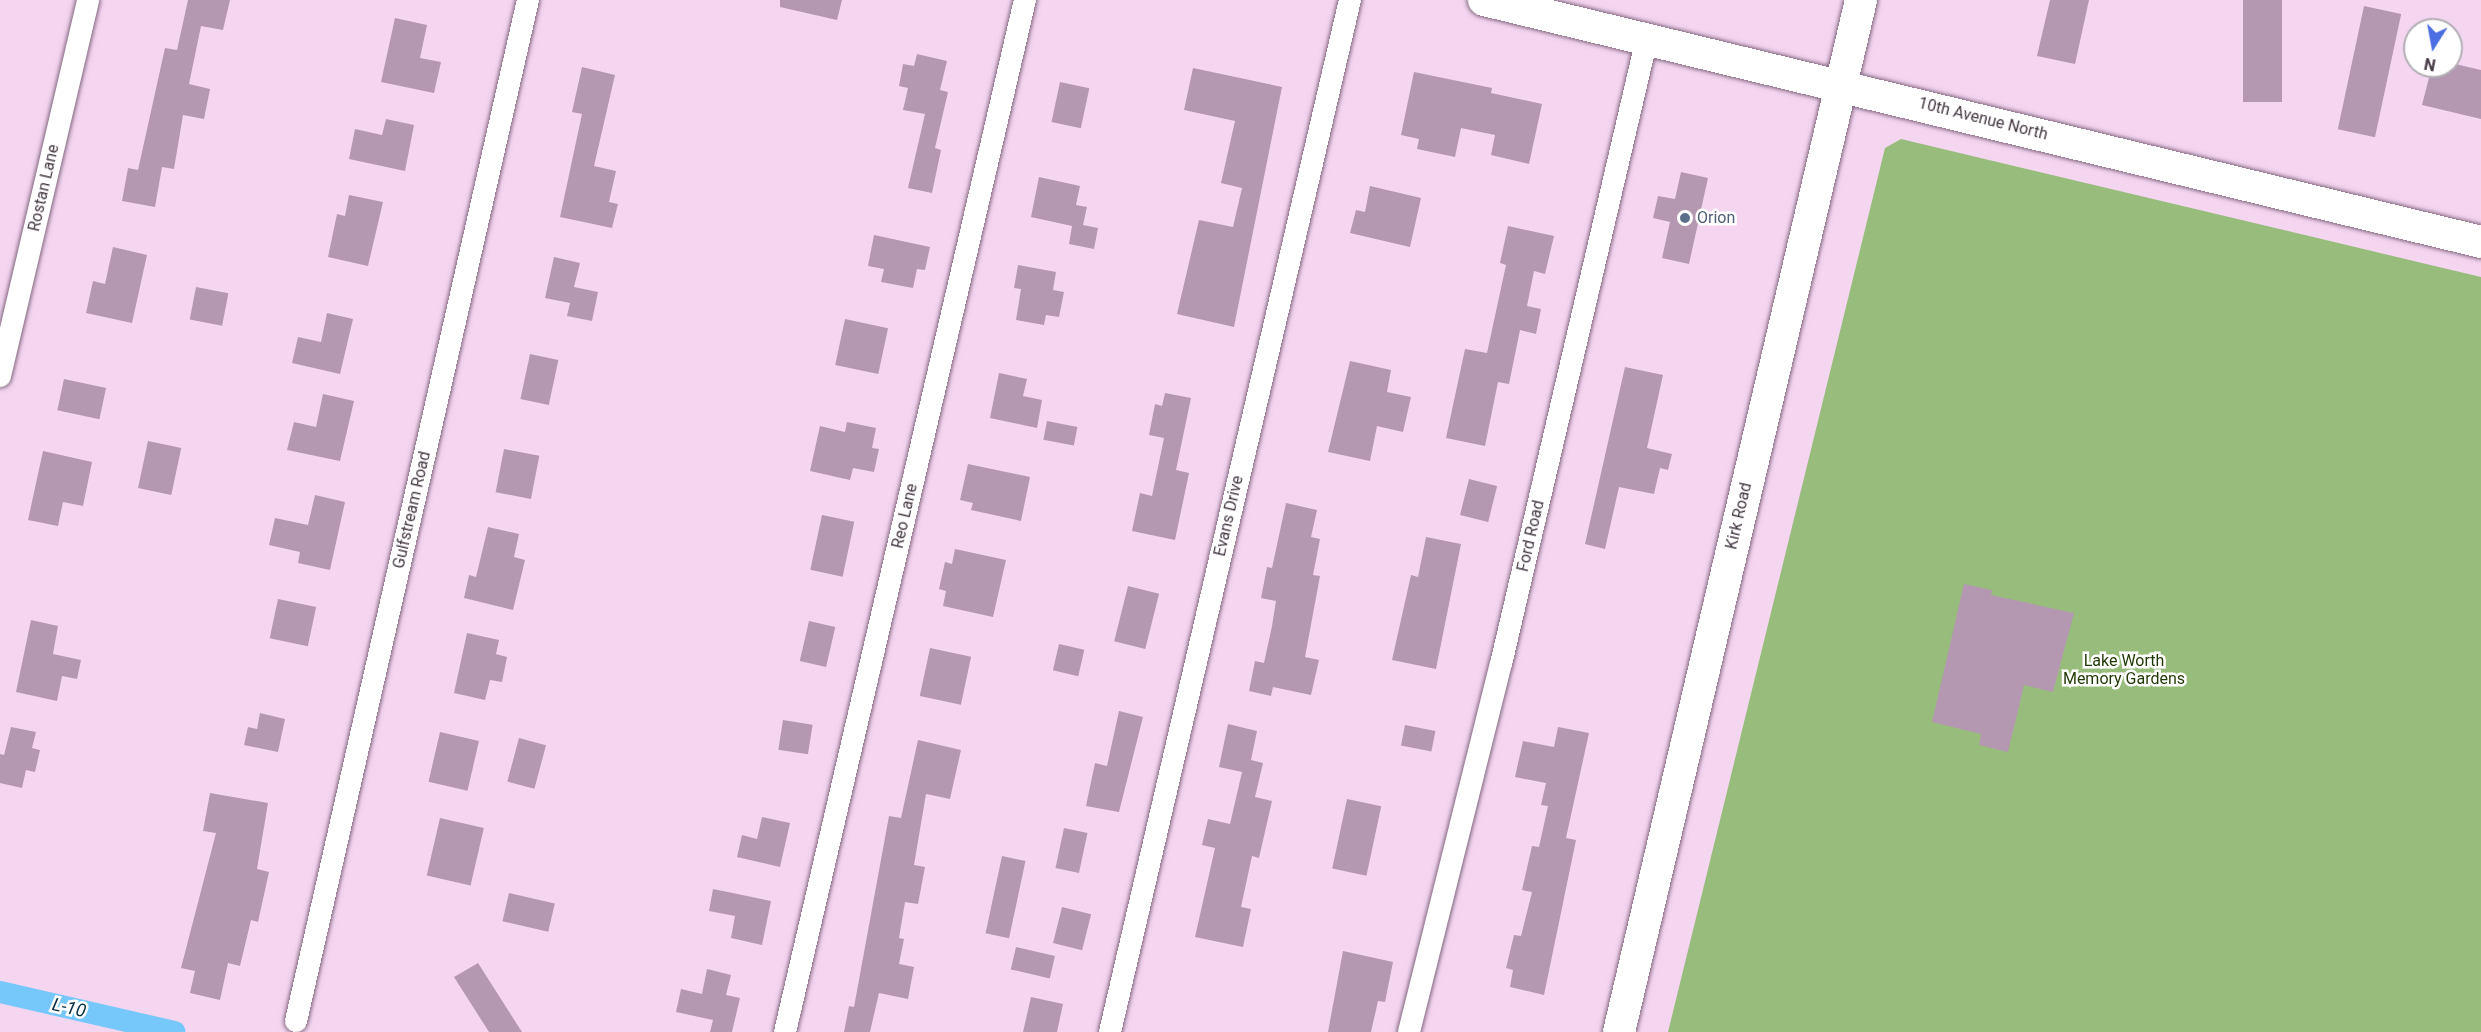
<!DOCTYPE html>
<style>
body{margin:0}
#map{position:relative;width:2481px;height:1032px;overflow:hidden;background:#f4d6f1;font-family:Roboto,sans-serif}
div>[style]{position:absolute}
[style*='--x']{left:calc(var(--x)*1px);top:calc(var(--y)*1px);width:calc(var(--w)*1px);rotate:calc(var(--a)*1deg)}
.green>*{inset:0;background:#98bc7c}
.canal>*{height:22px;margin:-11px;padding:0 11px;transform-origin:11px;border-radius:11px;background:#75c8f9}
.building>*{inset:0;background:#b498b2;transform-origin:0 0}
.roads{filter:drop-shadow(0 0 2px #836880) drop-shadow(0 0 2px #836880)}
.street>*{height:22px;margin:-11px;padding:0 11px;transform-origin:11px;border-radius:11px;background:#fff}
.secondary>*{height:32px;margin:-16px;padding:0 16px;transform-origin:16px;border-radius:16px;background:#fff}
.dots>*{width:16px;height:16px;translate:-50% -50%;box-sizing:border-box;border:3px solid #fff;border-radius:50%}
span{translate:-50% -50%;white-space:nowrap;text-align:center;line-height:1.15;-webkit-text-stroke:5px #fff;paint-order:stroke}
.street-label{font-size:16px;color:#443843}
.service-label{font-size:16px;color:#4e5e75}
.left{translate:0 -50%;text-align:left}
.park-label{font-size:16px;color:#1f3702}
.water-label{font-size:18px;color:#072e41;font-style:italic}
.north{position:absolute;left:2403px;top:18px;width:60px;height:60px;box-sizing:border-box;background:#fff;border:2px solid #b4afb4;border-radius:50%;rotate:191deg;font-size:16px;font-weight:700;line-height:24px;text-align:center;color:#443843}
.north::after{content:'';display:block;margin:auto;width:21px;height:27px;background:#4b6ee2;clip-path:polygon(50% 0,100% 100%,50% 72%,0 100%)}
</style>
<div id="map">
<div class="green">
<div style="clip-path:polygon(1901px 139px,2481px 277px,2481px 1032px,1668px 1032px,1885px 148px)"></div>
</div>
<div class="canal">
<div style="--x:0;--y:992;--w:179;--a:12.9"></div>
</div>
<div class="building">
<div style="clip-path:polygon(188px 0,230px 0,223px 30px,201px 26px,189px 84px,210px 89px,204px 119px,183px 115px,174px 169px,162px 167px,155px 207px,122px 201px,128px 168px,138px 170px,165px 48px,177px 50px)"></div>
<div style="clip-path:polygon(780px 0,842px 0,837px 20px,780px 7px)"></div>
<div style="clip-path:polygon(2050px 0,2089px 0,2075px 64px,2037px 56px)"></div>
<div style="left:2243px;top:0;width:39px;height:102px"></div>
<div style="left:2364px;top:6px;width:38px;height:126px;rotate:12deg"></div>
<div style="clip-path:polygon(395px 18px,427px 25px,420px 58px,441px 62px,434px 93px,381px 82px)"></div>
<div style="clip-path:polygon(917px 54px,947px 61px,940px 90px,948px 92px,935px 148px,941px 150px,932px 193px,908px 188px,925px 114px,903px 110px,908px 88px,899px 86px,903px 64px,914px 66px)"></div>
<div style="clip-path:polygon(2451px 63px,2481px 70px,2481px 119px,2422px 105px,2432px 66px)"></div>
<div style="clip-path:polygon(582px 67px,615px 75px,594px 166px,616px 171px,609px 202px,618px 204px,612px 228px,560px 217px,582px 114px,572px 112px)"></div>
<div style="clip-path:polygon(1193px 68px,1282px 87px,1234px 327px,1177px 314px,1199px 220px,1233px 227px,1242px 188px,1221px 183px,1235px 121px,1184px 110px)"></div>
<div style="clip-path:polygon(1414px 72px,1492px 88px,1491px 93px,1542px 104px,1529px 164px,1491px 155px,1495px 135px,1461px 128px,1455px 157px,1417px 149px,1419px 139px,1401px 135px)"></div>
<div style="left:1060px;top:82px;width:30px;height:41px;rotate:12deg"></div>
<div style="clip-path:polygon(386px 119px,414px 125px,405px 171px,349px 159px,355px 129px,382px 135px)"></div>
<div style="clip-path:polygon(1681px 172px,1708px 178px,1689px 264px,1662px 258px,1670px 222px,1653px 218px,1658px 196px,1675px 199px)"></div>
<div style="clip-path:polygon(1039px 177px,1080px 186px,1076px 205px,1087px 207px,1083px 225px,1098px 228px,1094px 249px,1069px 244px,1072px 226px,1031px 217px)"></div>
<div style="clip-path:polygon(1370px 186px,1421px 198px,1410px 247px,1350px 233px,1356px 210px,1365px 212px)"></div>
<div style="clip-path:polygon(349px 195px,383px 202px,368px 266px,328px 257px,337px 214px,345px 216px)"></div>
<div style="clip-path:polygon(1508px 226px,1554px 236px,1545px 274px,1534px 271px,1527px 306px,1541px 309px,1536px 334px,1520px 330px,1509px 384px,1498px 382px,1485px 446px,1446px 438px,1465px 349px,1487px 353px,1506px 265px,1500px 263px)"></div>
<div style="clip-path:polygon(874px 235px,930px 247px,925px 270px,917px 269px,913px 288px,881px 282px,884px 269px,868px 266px)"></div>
<div style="clip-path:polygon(113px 247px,147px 255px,132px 323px,86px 313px,93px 281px,105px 284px)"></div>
<div style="clip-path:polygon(554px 257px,580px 263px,574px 287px,598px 292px,592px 321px,567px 316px,570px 303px,545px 298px)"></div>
<div style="clip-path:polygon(1018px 265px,1056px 272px,1053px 290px,1064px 292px,1059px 317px,1046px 315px,1044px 325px,1016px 320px,1021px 289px,1014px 288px)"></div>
<div style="left:196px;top:287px;width:33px;height:33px;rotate:11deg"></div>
<div style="clip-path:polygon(327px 313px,353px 319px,340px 374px,292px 363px,298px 337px,321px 342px)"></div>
<div style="left:845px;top:319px;width:44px;height:47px;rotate:12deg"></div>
<div style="left:530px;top:354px;width:29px;height:46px;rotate:12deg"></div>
<div style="clip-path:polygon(1350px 361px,1391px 370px,1387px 392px,1411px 397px,1403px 432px,1377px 426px,1370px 461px,1328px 452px)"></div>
<div style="clip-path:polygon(1625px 367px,1663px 375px,1647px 448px,1672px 454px,1668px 470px,1660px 468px,1654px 494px,1619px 487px,1605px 549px,1585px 544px)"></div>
<div style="clip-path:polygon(999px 373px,1027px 379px,1023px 396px,1042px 400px,1037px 428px,990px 418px)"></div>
<div style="left:64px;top:379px;width:43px;height:32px;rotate:12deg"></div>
<div style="clip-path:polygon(1165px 393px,1191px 398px,1176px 470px,1189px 473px,1175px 540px,1132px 531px,1140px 493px,1152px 496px,1164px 438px,1149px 435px,1155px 404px,1162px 406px)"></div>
<div style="clip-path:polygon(323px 394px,354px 401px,340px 461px,287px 450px,294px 422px,316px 427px)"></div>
<div style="left:1047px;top:421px;width:31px;height:19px;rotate:11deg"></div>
<div style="clip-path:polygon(847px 422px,876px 428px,872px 448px,879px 449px,874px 472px,853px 468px,850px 480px,810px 471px,820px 426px,845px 432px)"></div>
<div style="left:148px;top:441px;width:34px;height:48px;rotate:12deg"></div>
<div style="left:504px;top:449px;width:36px;height:44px;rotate:11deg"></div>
<div style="clip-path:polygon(43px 451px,92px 462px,83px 506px,63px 502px,58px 526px,28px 520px)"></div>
<div style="clip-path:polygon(968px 464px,1030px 477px,1021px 521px,971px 510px,973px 503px,960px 500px)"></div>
<div style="left:1469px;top:479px;width:29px;height:37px;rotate:14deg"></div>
<div style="clip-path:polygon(315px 495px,345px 502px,330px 570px,298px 563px,300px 552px,269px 545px,275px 518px,308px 525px)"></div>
<div style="clip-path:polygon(1286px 503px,1317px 510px,1311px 537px,1320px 539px,1313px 575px,1320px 576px,1305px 657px,1319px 660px,1311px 695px,1273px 687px,1271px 696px,1249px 691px,1255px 661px,1264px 663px,1272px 626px,1276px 601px,1261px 598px,1267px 567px,1272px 568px)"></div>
<div style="left:822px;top:515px;width:33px;height:56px;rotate:12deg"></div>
<div style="clip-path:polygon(488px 527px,519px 534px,514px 557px,525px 560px,513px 610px,464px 598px,469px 575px,476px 577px)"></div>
<div style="clip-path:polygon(1426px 537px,1461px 544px,1436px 669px,1392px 660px,1411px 575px,1418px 577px)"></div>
<div style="clip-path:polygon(955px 549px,1006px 560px,993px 617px,943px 606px,946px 591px,939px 589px,945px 562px,952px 564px)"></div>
<div style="clip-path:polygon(1964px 584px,1992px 590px,1991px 595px,2074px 613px,2053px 692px,2024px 685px,2008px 752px,1979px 745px,1981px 734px,1932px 722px)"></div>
<div style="left:1128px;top:586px;width:32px;height:57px;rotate:14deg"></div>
<div style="left:278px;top:599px;width:39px;height:40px;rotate:12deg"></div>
<div style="clip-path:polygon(31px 620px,58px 626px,53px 654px,81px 660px,77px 679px,62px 676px,57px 701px,16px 692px)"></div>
<div style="left:809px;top:621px;width:27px;height:41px;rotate:13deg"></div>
<div style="clip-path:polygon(467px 633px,499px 640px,496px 654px,507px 657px,502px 682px,490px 680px,485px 700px,454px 693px)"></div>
<div style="left:1059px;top:644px;width:26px;height:27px;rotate:13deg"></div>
<div style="left:930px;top:648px;width:42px;height:49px;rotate:12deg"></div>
<div style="clip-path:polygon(1119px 711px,1143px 717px,1119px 812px,1086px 806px,1095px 763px,1107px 766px)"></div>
<div style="clip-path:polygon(260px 713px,285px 719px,278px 752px,244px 745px,248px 727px,257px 729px)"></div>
<div style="left:783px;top:720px;width:30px;height:30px;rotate:9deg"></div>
<div style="clip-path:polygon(1228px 724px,1257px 731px,1251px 760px,1263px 763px,1255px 797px,1272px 801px,1259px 858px,1252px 856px,1241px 907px,1251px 909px,1243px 947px,1195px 937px,1215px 848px,1202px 845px,1208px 819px,1230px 824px,1242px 772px,1219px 767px)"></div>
<div style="left:1405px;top:725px;width:31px;height:21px;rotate:11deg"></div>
<div style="clip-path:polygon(11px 727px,36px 732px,32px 748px,40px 750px,35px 772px,26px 770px,22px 788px,0 783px,0 754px,4px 755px)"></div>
<div style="clip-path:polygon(1558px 727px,1589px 733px,1566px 838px,1576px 840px,1544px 995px,1510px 987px,1513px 970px,1506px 968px,1514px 935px,1521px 936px,1532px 892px,1522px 890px,1532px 846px,1539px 847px,1548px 806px,1541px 805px,1546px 783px,1515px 777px,1523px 741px,1554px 747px)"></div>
<div style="left:440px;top:732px;width:40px;height:51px;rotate:13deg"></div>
<div style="left:519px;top:738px;width:28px;height:45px;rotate:15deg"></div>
<div style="clip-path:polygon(918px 740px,961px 750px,950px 799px,926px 794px,914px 865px,925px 867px,918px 904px,905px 902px,899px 938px,904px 939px,899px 964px,914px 967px,908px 999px,879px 993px,870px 1032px,844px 1032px,849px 1006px,854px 1007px,889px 816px,901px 818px)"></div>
<div style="clip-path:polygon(210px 793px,268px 803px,257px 869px,269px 872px,258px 922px,251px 920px,240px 966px,228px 963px,220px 1000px,190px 993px,195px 971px,181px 968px,216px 833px,203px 831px)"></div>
<div style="left:1347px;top:799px;width:35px;height:71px;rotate:12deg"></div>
<div style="clip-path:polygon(762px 817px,790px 823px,780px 867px,737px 857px,742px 835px,757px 839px)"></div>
<div style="left:440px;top:818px;width:45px;height:59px;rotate:13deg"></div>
<div style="left:1064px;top:828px;width:24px;height:41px;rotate:12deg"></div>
<div style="left:1002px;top:856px;width:24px;height:79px;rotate:12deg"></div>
<div style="clip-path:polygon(713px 889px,771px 901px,762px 945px,731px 938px,735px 916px,709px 911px)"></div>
<div style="left:509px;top:893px;width:47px;height:29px;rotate:13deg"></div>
<div style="left:1062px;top:907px;width:30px;height:37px;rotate:14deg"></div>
<div style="left:1016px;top:947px;width:40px;height:23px;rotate:13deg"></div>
<div style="clip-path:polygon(1343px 951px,1393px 962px,1385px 1002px,1378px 1001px,1371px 1032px,1328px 1032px)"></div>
<div style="clip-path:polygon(478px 963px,522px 1032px,489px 1032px,454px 977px)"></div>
<div style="clip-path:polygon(707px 969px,731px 975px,726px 995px,740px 998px,732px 1032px,710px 1032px,713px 1020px,676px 1012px,681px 989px,702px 994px)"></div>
<div style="clip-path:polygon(1031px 997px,1063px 1004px,1057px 1032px,1023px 1032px)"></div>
</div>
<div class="roads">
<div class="street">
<div style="--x:0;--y:376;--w:386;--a:-76.8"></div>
<div style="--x:296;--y:1021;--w:1047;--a:-77.2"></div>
<div style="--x:785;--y:1032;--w:1060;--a:-76.91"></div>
<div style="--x:1110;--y:1032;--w:1060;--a:-76.91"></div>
<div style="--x:1409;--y:1032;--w:379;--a:-76"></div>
<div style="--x:1501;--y:664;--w:643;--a:-76.87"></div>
</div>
<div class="secondary">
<div style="--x:1484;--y:0;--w:1026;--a:13.64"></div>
<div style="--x:1619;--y:1032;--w:1060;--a:-76.8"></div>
</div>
</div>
<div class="dots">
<div style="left:1685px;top:218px;background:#5c6f8a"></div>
</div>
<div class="street-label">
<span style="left:1983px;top:119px;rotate:14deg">10th Avenue North</span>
<span style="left:44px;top:188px;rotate:-77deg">Rostan Lane</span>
<span style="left:412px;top:510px;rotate:-77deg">Gulfstream Road</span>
<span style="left:905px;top:516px;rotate:-77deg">Reo Lane</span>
<span style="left:1229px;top:516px;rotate:-77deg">Evans Drive</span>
<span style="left:1739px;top:516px;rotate:-77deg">Kirk Road</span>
<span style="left:1531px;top:536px;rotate:-77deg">Ford Road</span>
</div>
<div class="service-label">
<span class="left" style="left:1697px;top:218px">Orion</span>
</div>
<div class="park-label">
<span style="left:2124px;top:670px">Lake Worth<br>Memory Gardens</span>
</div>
<div class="water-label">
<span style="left:69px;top:1008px;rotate:13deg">L-10</span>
</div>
<div class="north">N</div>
</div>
